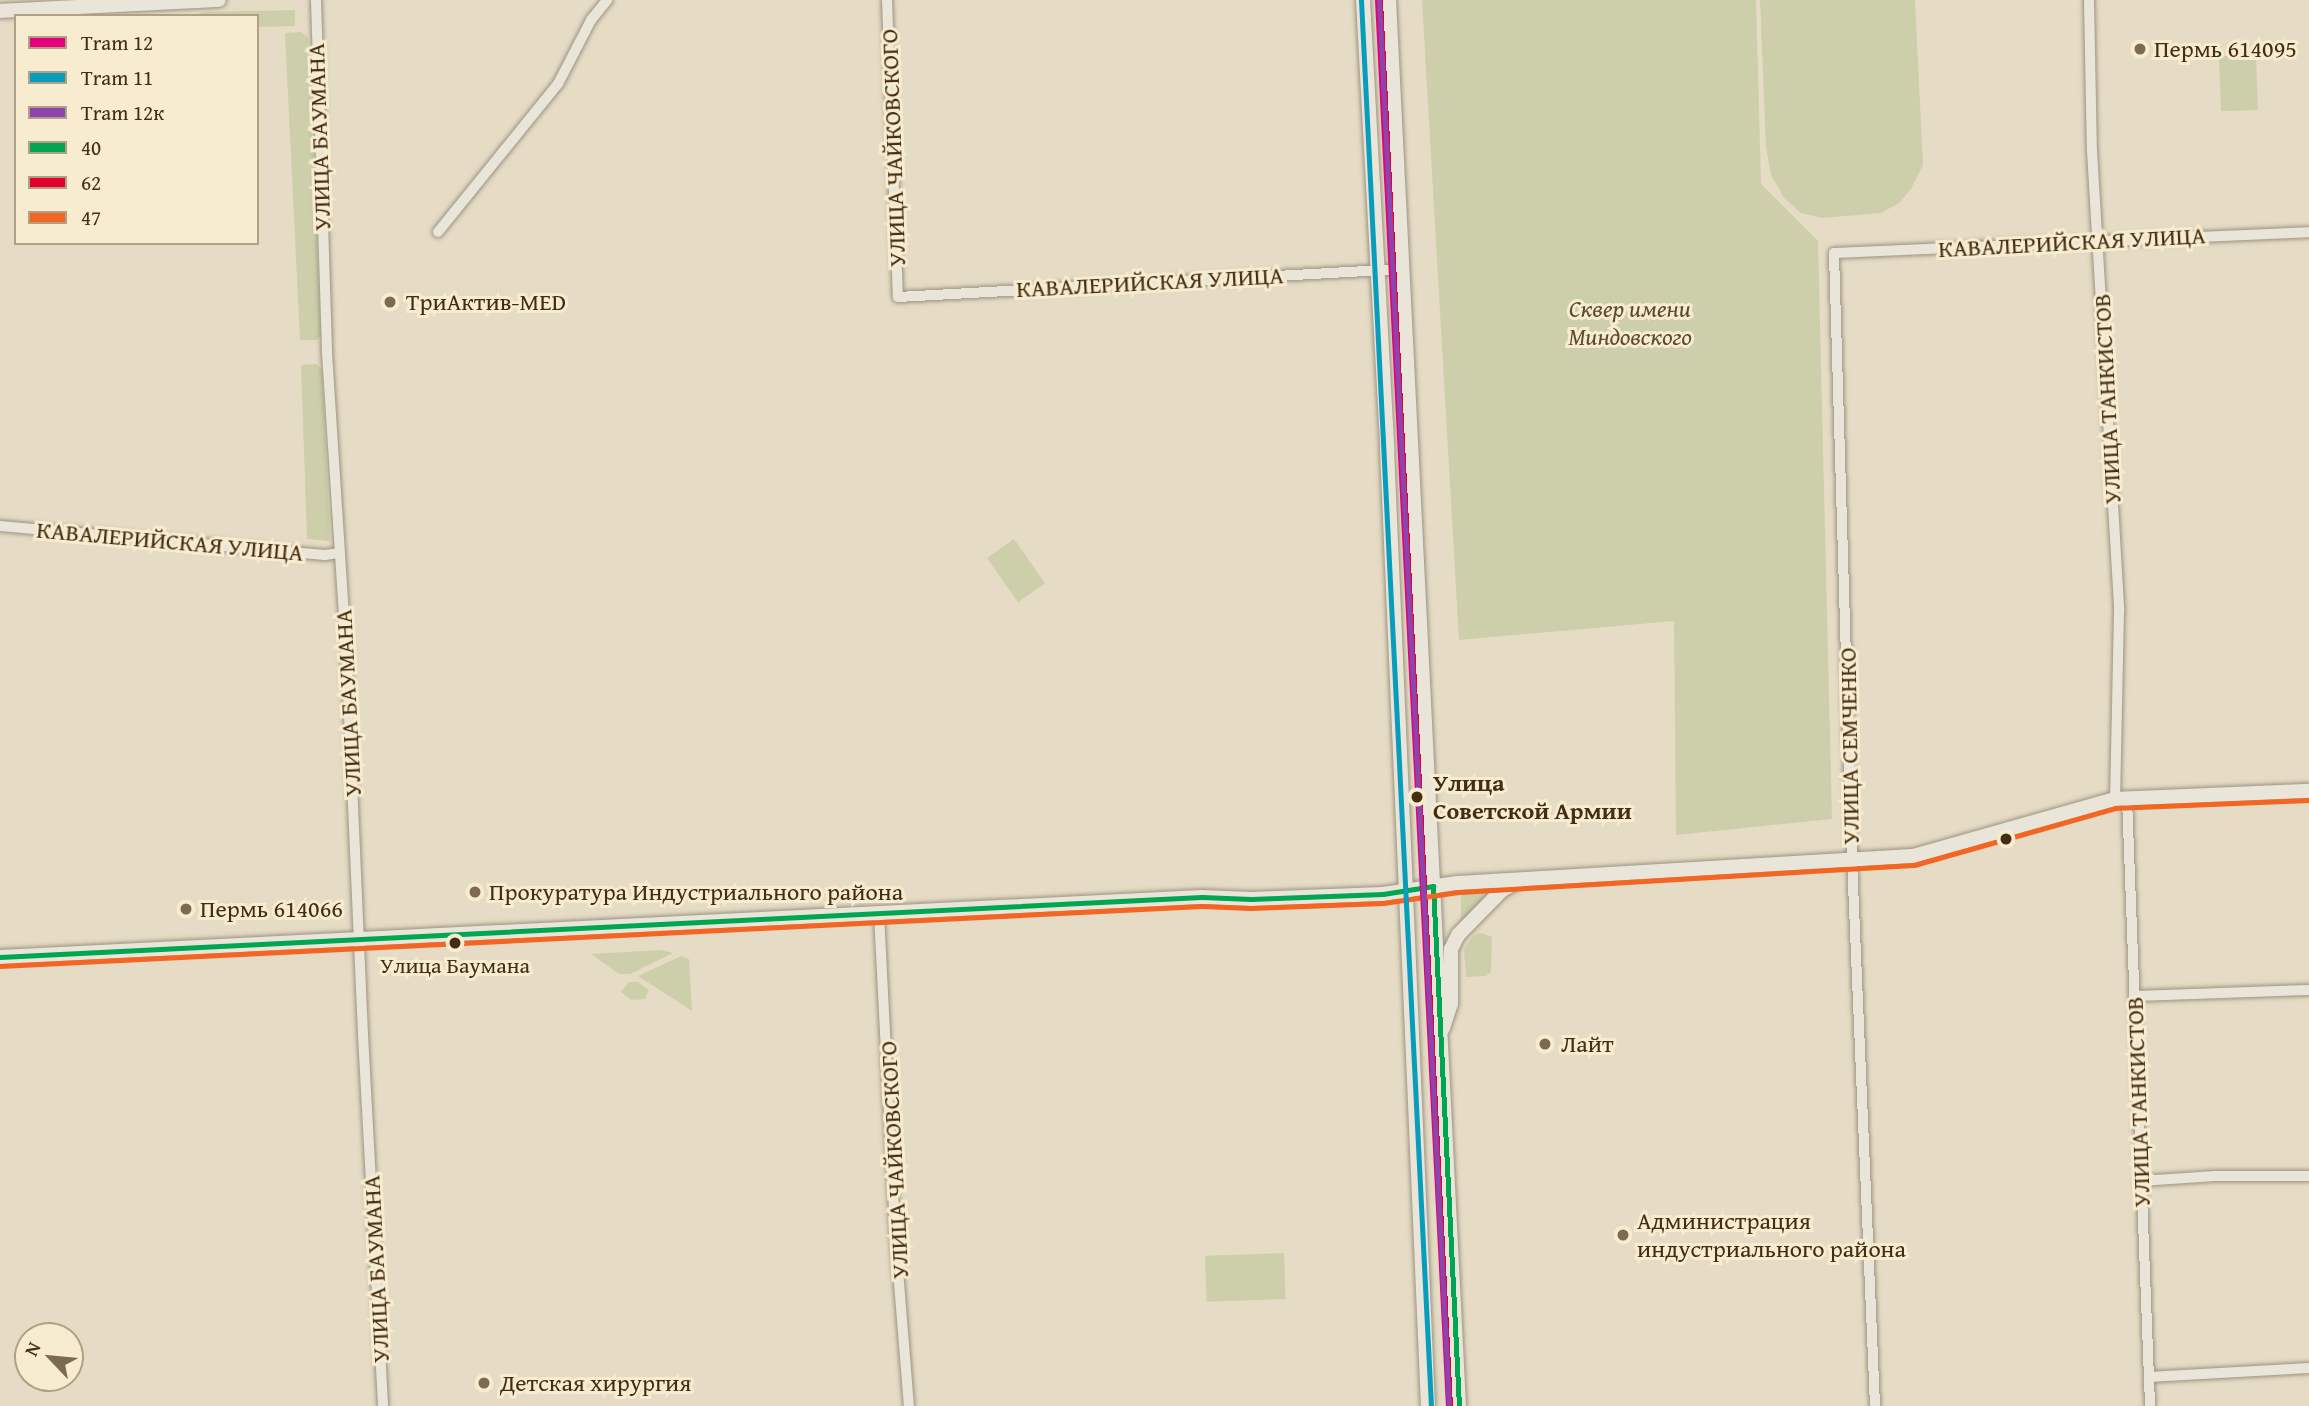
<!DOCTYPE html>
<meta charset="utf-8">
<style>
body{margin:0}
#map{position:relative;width:2309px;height:1406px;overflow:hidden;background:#e6dcc5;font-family:"Gentium Book Plus",serif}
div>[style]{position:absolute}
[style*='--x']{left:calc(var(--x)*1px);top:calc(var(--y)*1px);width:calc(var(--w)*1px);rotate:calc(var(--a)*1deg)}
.green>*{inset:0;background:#cccfa9;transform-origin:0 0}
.roads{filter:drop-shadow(0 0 2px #9b9383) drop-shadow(0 0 2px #9b9383)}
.street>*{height:10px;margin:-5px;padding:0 5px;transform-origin:5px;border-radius:5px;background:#eae5d9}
.secondary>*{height:14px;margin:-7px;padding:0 7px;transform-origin:7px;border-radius:7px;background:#eae5d9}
.bus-1>*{height:5px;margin:-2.5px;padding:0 2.5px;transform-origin:2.5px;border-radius:2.5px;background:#00a651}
.bus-2>*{height:5px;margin:-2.5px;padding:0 2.5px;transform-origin:2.5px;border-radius:2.5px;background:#e4002b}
.bus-3>*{height:5px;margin:-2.5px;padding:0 2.5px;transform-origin:2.5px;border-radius:2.5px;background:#f26522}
.tram-1>*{height:5px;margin:-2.5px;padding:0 2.5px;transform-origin:2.5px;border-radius:2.5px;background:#e5007d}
.tram-2>*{height:5px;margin:-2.5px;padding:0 2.5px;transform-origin:2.5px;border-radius:2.5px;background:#079dbb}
.tram-3>*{height:5px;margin:-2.5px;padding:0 2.5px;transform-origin:2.5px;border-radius:2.5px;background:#8e44ad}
.dots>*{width:19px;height:19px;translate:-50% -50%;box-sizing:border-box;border:4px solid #f8ecd0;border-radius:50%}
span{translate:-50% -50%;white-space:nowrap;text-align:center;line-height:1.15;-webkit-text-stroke:6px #f8ecd0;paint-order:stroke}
.bus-label{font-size:22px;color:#432d13}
.poi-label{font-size:24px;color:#432d13}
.left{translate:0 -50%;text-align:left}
.street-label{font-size:24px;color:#432d13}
.park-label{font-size:24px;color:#5a4b2c;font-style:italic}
.stop-label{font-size:24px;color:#432d13;font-weight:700}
.legend{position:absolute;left:14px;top:14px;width:245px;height:231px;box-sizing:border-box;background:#f8ecd0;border:2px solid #b0a084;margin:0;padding:9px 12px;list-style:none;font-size:21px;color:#432d13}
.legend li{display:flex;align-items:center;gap:14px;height:35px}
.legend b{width:35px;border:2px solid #b0a084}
.north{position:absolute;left:14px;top:1322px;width:70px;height:70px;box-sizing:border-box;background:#f8ecd0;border:2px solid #b0a084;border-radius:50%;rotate:296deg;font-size:19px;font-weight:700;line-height:28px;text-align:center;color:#432d13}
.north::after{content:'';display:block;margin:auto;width:24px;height:32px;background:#7c6a51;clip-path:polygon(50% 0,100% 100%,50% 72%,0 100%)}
</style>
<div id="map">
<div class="green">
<div style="clip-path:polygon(1422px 0,1756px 0,1761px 184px,1818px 241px,1832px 819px,1676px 835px,1674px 621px,1459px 640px)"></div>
<div style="clip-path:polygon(1760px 0,1915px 0,1923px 165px,1911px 189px,1899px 203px,1881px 213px,1822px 218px,1801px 213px,1784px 198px,1771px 175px,1766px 146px)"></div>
<div style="clip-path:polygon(295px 10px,295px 26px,257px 27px,257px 16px,186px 16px,205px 12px)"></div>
<div style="clip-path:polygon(301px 32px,308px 38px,321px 335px,317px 340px,300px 340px,285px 33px)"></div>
<div style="left:2256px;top:55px;width:55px;height:37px;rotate:88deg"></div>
<div style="clip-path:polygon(317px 364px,322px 370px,330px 541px,307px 539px,301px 365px)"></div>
<div style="left:1014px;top:539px;width:54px;height:33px;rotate:55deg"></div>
<div style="clip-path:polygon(1498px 891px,1461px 926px,1461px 892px)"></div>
<div style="clip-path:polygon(1481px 933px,1492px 937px,1491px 972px,1486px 976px,1466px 977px,1464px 949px,1473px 936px)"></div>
<div style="clip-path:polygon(660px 950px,673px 953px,630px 974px,619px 974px,591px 954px)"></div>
<div style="clip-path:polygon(681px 956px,689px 959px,692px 1011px,638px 976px)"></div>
<div style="clip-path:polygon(629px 982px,638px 982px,649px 990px,645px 999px,631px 1000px,621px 992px)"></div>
<div style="left:1284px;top:1253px;width:46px;height:79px;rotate:88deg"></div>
</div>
<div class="roads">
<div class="street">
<div style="--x:316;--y:0;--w:353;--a:88.2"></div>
<div style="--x:327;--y:353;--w:293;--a:86.3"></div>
<div style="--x:346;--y:645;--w:390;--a:87.5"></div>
<div style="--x:363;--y:1035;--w:372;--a:86.9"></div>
<div style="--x:887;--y:0;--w:297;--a:87.9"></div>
<div style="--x:898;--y:297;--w:505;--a:-3.18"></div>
<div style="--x:2089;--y:0;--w:151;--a:88.9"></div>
<div style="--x:2092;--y:151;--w:461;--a:86.6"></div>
<div style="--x:2119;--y:611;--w:188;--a:91.2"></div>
<div style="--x:438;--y:232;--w:191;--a:-51"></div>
<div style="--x:558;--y:84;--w:72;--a:-62.7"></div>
<div style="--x:591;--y:20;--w:26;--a:-51"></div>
<div style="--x:0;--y:526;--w:326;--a:5.1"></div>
<div style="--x:325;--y:555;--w:15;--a:-8"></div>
<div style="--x:2127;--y:798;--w:608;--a:87.83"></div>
<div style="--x:879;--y:914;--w:319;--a:87.1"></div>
<div style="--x:895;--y:1233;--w:174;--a:85.4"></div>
<div style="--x:2134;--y:996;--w:175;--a:-2"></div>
<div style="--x:2141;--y:1181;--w:74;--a:-3.9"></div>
<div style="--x:2215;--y:1176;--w:94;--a:0"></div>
<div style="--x:2149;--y:1377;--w:160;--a:-3.2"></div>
<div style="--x:1875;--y:1406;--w:546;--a:-92.41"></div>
<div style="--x:1852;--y:860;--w:607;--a:-91.7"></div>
<div style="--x:1834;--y:253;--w:475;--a:-2.5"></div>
</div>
<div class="secondary">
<div style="--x:1363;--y:0;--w:450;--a:86.9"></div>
<div style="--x:1387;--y:449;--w:958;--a:87.55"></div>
<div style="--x:1389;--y:0;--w:1408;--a:87.15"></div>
<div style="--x:0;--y:11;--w:219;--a:-2.9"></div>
<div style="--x:0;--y:957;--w:1203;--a:-2.86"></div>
<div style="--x:1202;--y:897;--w:49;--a:2.3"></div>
<div style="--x:1251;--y:899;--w:132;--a:-2.2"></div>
<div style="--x:1383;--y:894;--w:75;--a:-8.5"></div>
<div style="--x:1457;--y:883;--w:457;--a:-3.4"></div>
<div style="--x:1913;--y:856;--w:210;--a:-15.8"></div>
<div style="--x:2115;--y:799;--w:194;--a:-2.4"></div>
<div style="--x:1443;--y:1028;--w:25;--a:-72"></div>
<div style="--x:1451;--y:1004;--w:55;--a:-90"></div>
<div style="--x:1451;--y:949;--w:16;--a:-63"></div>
<div style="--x:1458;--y:935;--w:63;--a:-45.6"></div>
<div style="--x:1502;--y:890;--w:17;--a:-28"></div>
</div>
</div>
<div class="bus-1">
<div style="--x:1433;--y:886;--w:521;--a:87.14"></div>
<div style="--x:0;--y:957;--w:1203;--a:-2.86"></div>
<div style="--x:1202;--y:897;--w:49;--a:2.3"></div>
<div style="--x:1251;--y:899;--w:132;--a:-2.2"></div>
<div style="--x:1383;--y:894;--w:51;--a:-9.1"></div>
</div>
<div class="bus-2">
<div style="--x:1380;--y:0;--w:1408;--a:87.15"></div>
</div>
<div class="bus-3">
<div style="--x:0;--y:966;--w:1203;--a:-2.86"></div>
<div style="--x:1202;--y:906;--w:49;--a:2.3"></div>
<div style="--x:1251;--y:908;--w:132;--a:-2.2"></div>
<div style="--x:1383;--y:903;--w:76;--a:-8.3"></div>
<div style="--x:1458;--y:892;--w:457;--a:-3.4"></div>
<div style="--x:1914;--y:865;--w:210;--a:-15.8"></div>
<div style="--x:2116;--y:808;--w:193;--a:-2.4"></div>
</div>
<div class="tram-1">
<div style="--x:1377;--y:0;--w:1408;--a:87.11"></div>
</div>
<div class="tram-2">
<div style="--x:1361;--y:0;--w:1408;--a:87.15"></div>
</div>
<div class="tram-3">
<div style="--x:1379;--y:0;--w:1408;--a:87.15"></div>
</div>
<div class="dots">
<div style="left:2140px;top:49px;background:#7c6a51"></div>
<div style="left:390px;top:302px;background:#7c6a51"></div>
<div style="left:1417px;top:797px;background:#432d13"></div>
<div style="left:2006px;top:839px;background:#432d13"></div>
<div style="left:475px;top:892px;background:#7c6a51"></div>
<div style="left:186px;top:909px;background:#7c6a51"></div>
<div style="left:455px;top:943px;background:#432d13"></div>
<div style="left:1545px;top:1044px;background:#7c6a51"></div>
<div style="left:1623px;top:1235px;background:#7c6a51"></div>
<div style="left:484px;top:1383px;background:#7c6a51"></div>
</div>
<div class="bus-label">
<span style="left:455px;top:966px">Улица Баумана</span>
</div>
<div class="poi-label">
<span class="left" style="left:2154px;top:49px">Пермь 614095</span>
<span class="left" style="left:406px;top:302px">ТриАктив-MED</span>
<span class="left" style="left:489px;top:892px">Прокуратура Индустриального района</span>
<span class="left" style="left:200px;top:909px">Пермь 614066</span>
<span class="left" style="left:1561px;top:1044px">Лайт</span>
<span class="left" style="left:1637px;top:1235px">Администрация<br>индустриального района</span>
<span class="left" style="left:500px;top:1383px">Детская хирургия</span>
</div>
<div class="street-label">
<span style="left:319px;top:137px;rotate:-92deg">УЛИЦА БАУМАНА</span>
<span style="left:893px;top:148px;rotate:-92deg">УЛИЦА ЧАЙКОВСКОГО</span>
<span style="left:2072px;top:242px;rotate:-3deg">КАВАЛЕРИЙСКАЯ УЛИЦА</span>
<span style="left:1150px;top:282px;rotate:-3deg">КАВАЛЕРИЙСКАЯ УЛИЦА</span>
<span style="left:2107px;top:399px;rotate:-93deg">УЛИЦА ТАНКИСТОВ</span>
<span style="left:170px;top:541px;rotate:5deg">КАВАЛЕРИЙСКАЯ УЛИЦА</span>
<span style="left:348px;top:703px;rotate:-93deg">УЛИЦА БАУМАНА</span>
<span style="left:1849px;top:746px;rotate:-91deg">УЛИЦА СЕМЧЕНКО</span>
<span style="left:2138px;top:1102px;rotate:-92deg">УЛИЦА ТАНКИСТОВ</span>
<span style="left:894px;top:1160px;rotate:-93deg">УЛИЦА ЧАЙКОВСКОГО</span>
<span style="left:376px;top:1269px;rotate:-93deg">УЛИЦА БАУМАНА</span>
</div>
<div class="park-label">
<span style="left:1630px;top:323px">Сквер имени<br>Миндовского</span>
</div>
<div class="stop-label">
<span class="left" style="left:1433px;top:797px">Улица<br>Советской Армии</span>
</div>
<ul class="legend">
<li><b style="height:9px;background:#e5007d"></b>Tram 12</li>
<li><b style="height:9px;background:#079dbb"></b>Tram 11</li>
<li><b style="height:9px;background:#8e44ad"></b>Tram 12к</li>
<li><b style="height:9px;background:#00a651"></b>40</li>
<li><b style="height:9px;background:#e4002b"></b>62</li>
<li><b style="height:9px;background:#f26522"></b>47</li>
</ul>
<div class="north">N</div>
</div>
